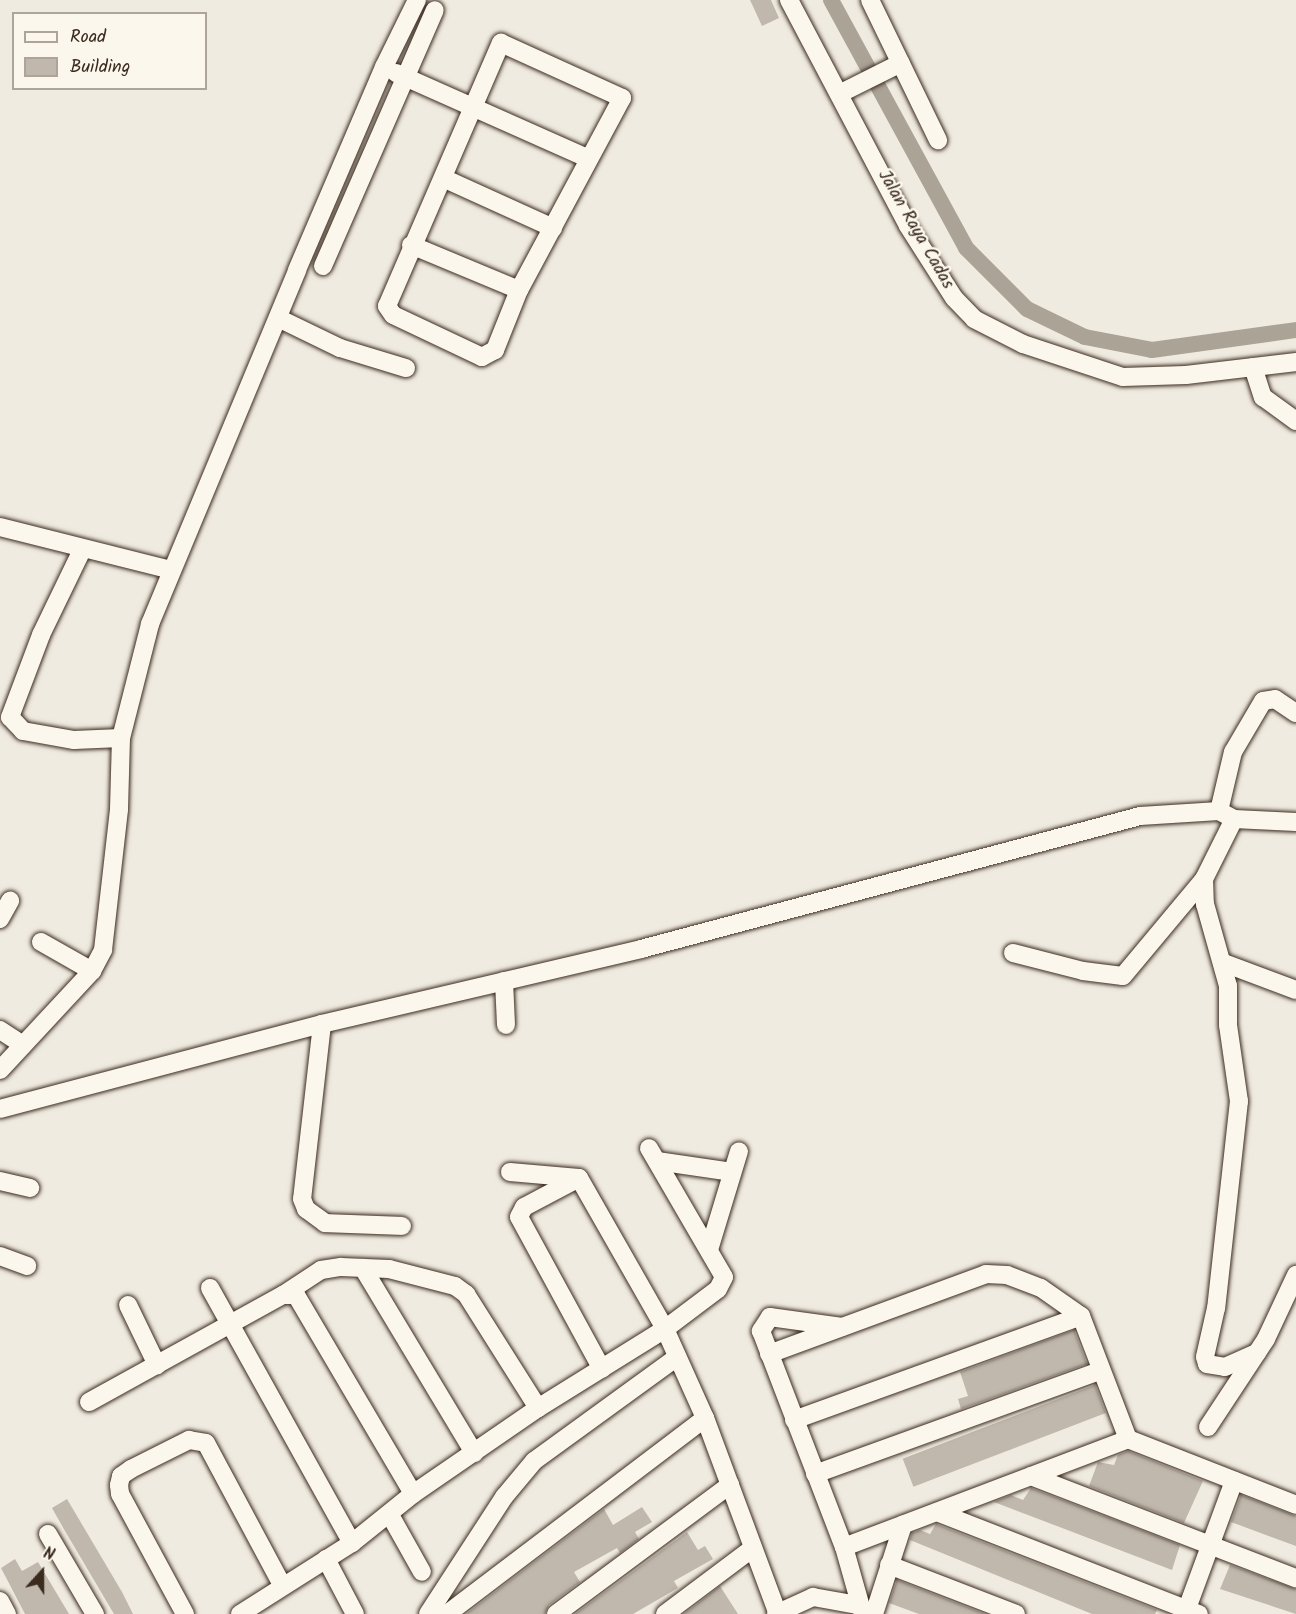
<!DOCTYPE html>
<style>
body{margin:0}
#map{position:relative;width:1296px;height:1614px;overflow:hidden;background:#f0ebe0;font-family:Kalam,sans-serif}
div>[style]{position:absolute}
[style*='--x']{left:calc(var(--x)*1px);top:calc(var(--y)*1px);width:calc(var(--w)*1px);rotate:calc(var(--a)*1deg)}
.canal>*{height:16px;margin:-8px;padding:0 8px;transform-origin:8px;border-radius:8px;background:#aca397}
.building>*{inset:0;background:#c0b8ad;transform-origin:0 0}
.roads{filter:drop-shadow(0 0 2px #3b2a1e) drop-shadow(0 0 2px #3b2a1e)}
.minor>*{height:18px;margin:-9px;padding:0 9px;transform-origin:9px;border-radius:9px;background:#fbf7ec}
span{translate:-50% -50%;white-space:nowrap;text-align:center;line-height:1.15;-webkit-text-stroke:5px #fbf7ec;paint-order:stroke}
.street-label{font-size:18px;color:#3b2a1e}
.legend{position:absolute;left:12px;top:12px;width:195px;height:78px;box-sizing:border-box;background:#fbf7ec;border:2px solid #aea59a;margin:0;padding:8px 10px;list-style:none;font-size:18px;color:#3b2a1e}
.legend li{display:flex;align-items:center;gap:12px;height:30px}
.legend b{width:30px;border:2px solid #aea59a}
.north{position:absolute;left:12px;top:1542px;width:60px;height:60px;-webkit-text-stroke:4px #fbf7ec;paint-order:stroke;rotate:21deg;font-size:16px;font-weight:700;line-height:24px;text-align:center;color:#3b2a1e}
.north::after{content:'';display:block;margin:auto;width:21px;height:27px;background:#3b2a1e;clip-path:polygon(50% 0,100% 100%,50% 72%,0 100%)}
</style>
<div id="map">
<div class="canal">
<div style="--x:831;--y:0;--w:282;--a:61.4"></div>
<div style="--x:966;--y:248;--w:86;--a:45"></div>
<div style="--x:1027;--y:309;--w:64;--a:25.8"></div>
<div style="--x:1085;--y:337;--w:68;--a:11"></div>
<div style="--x:1152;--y:350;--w:145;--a:-7.9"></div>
</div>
<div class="building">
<div style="clip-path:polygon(750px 0,771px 0,779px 18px,762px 26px)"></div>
<div style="clip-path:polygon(1074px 1330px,1087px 1364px,961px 1409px,958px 1399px,968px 1396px,960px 1372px)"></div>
<div style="left:1095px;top:1385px;width:30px;height:206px;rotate:69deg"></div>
<div style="clip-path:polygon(1128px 1451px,1203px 1481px,1184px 1523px,1089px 1486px,1098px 1462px,1114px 1465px,1118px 1455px)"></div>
<div style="clip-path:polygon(1031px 1488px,1180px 1545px,1172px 1570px,994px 1502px,1011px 1495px,1023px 1500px)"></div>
<div style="clip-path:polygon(1241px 1495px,1296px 1516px,1296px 1546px,1231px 1522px)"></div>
<div style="clip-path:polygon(67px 1499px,122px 1592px,133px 1614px,114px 1614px,65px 1531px,52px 1508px)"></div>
<div style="clip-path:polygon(642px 1507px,652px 1522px,635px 1532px,639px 1539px,620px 1553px,617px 1548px,574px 1572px,580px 1582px,549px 1605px,545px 1614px,466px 1614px,604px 1509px,613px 1525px)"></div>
<div style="clip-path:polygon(936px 1524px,1157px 1610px,1155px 1614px,1092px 1614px,910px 1540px,912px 1533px,920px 1530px,930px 1534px)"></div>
<div style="clip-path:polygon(687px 1532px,698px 1550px,705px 1546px,713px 1559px,674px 1581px,678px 1588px,633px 1614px,575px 1614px)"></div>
<div style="clip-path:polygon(15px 1559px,22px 1571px,38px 1562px,69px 1614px,25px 1614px,1px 1568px)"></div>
<div style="clip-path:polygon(1230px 1565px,1296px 1589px,1296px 1614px,1220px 1589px)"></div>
<div style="clip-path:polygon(897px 1580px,985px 1614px,919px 1614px,889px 1603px)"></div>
<div style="clip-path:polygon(720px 1586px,738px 1614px,684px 1614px)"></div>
</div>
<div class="roads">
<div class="minor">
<div style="--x:789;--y:0;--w:255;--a:62.2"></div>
<div style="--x:908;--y:226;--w:85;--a:57.4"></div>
<div style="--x:954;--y:298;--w:29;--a:46"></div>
<div style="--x:974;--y:319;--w:55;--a:27"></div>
<div style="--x:1023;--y:344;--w:105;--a:18.3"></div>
<div style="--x:1123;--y:377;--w:63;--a:-1.8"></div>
<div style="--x:1186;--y:375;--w:111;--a:-6.7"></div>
<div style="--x:870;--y:0;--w:156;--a:64.1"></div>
<div style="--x:501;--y:43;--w:133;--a:24.4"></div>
<div style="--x:622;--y:98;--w:218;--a:118.2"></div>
<div style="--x:519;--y:290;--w:65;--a:111.8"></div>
<div style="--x:495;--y:350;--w:15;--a:152"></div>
<div style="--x:482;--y:357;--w:98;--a:-154.7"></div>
<div style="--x:393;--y:315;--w:11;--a:-124"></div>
<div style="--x:387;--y:306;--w:287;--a:-66.6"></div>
<div style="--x:396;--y:73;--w:211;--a:24"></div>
<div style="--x:839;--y:94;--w:69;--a:-26.6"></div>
<div style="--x:443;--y:178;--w:121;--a:24.4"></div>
<div style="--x:411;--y:245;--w:117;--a:22.6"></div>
<div style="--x:323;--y:266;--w:279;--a:-66.4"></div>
<div style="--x:278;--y:318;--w:69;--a:25.8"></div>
<div style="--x:340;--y:348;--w:69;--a:16.9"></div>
<div style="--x:1253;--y:367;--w:32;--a:72"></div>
<div style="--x:1263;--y:397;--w:41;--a:36"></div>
<div style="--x:0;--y:527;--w:176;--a:14.1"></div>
<div style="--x:82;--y:550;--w:94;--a:115.8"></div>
<div style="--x:41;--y:635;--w:88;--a:110.7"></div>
<div style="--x:10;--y:717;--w:19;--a:47"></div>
<div style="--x:23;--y:731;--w:52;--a:10"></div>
<div style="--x:74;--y:740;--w:47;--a:-2.4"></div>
<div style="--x:1219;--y:811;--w:61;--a:-76.7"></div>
<div style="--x:1233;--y:752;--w:59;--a:-59.5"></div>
<div style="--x:1263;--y:701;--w:12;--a:-9"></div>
<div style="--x:1275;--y:699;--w:25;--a:34"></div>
<div style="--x:1234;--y:819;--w:67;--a:116.6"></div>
<div style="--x:1204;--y:879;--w:25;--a:88"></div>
<div style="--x:1205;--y:904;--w:85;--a:74.3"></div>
<div style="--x:1228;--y:986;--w:39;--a:90"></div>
<div style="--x:1228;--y:1025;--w:77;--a:81.8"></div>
<div style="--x:1239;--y:1101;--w:208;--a:96.3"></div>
<div style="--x:1216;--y:1308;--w:50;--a:102.7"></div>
<div style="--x:1205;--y:1357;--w:7;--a:74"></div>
<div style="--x:1207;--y:1364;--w:18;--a:9"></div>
<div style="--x:1225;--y:1367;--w:35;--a:-24"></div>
<div style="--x:0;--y:919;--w:21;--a:-61"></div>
<div style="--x:41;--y:942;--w:59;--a:29.6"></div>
<div style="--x:1013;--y:953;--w:72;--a:14.4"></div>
<div style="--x:1083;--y:971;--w:40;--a:7.1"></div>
<div style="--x:1123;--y:976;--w:126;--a:-50.1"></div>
<div style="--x:1224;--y:963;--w:77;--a:20.6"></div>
<div style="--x:504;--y:981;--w:44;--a:87.4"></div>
<div style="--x:322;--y:1024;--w:176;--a:96.5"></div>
<div style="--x:302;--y:1199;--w:11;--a:68"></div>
<div style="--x:306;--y:1209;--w:24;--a:36"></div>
<div style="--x:325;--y:1223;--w:77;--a:2.2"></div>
<div style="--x:0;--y:1030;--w:27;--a:33"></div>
<div style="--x:0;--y:1070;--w:135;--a:-47.1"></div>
<div style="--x:92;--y:971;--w:24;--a:-62"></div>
<div style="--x:103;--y:950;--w:142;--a:-83.5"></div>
<div style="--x:119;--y:809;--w:71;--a:-88.4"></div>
<div style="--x:121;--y:738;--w:118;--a:-75.7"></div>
<div style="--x:150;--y:624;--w:383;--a:-67.4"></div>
<div style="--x:297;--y:270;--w:221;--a:-66.8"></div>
<div style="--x:384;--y:67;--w:75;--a:-63.8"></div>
<div style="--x:0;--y:1109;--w:333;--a:-14.8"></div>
<div style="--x:322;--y:1024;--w:328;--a:-13.2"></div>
<div style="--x:641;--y:949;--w:516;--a:-14.92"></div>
<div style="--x:1140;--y:816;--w:79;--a:-3.6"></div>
<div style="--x:1219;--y:811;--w:17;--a:28"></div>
<div style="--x:1234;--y:819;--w:62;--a:2.8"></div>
<div style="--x:657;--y:1161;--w:76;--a:8.3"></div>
<div style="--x:510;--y:1172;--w:69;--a:5"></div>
<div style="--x:579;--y:1178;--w:174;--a:60.3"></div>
<div style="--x:665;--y:1329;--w:66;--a:-37"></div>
<div style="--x:718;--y:1289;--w:13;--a:-63"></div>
<div style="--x:724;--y:1277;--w:149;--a:-120.2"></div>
<div style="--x:579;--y:1178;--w:62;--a:152.2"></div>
<div style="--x:524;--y:1207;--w:11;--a:117"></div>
<div style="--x:519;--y:1217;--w:173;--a:61.4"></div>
<div style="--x:0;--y:1181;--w:31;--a:13"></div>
<div style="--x:709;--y:1250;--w:103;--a:-73.1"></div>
<div style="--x:0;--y:1256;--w:29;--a:20"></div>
<div style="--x:363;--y:1268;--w:216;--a:59"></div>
<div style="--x:210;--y:1288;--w:292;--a:60.9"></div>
<div style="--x:283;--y:1295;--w:45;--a:-33.3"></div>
<div style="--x:321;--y:1270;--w:20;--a:-9"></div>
<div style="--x:341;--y:1267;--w:48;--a:2.4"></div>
<div style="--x:389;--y:1269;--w:68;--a:14.4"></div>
<div style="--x:455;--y:1286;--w:14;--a:36"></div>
<div style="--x:466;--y:1294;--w:135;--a:57.7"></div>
<div style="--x:128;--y:1305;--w:67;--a:64.2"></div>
<div style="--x:842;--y:1327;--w:73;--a:-172.1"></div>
<div style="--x:770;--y:1317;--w:17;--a:123"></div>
<div style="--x:761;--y:1331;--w:231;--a:69"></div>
<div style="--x:844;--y:1547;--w:70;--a:74.2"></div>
<div style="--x:769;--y:1354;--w:231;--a:-20.2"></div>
<div style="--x:986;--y:1274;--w:21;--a:3"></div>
<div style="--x:1007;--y:1275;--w:36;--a:21"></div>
<div style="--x:1041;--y:1288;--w:49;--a:35"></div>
<div style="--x:1081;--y:1316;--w:132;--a:69.1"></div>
<div style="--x:1128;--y:1439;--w:180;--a:21.4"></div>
<div style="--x:89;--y:1402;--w:222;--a:-28.9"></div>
<div style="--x:283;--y:1295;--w:13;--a:0"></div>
<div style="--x:296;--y:1295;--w:231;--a:59.5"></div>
<div style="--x:794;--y:1420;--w:305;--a:-19.9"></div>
<div style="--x:1208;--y:1427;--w:105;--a:-56.6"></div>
<div style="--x:1266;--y:1339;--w:71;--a:-64.9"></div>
<div style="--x:815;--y:1474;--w:303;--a:-19.9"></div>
<div style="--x:1031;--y:1476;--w:284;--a:21.1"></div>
<div style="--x:937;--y:1512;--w:281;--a:21.3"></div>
<div style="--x:390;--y:1515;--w:65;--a:60.7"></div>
<div style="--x:48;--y:1534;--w:93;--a:59.6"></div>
<div style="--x:844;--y:1547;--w:304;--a:-20.8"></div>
<div style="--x:326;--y:1559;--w:62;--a:62.2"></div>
<div style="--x:889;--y:1565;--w:136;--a:21.1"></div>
<div style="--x:0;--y:1601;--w:15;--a:62"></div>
<div style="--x:185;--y:1614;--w:136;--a:-118.4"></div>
<div style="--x:120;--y:1494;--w:9;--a:-96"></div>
<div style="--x:119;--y:1485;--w:9;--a:-77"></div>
<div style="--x:121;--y:1476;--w:12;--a:-35"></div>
<div style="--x:131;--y:1469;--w:65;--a:-26.6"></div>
<div style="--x:189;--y:1440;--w:17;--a:10"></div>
<div style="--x:206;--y:1443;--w:161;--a:61.8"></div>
<div style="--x:240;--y:1614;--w:133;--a:-32.4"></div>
<div style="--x:352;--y:1543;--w:78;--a:-38.8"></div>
<div style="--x:413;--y:1494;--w:152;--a:-34.5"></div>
<div style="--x:538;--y:1408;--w:150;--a:-31.9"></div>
<div style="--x:665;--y:1329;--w:98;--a:65.8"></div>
<div style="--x:705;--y:1418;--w:209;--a:69.6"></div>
<div style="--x:428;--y:1614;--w:140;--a:-57"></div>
<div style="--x:504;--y:1497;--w:47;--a:-50.2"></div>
<div style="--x:534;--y:1461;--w:177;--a:-36"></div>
<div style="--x:447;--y:1614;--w:324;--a:-37.2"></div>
<div style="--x:556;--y:1614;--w:217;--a:-36.6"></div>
<div style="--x:665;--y:1614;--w:110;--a:-36.9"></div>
<div style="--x:776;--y:1614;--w:41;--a:-24.7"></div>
<div style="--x:813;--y:1597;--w:46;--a:10.1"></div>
<div style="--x:874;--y:1614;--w:94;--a:-72"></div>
<div style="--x:1185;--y:1614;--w:142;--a:-69.8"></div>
</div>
</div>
<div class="street-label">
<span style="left:915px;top:230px;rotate:60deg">Jalan Raya Cadas</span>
</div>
<ul class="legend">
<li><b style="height:8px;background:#fbf7ec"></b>Road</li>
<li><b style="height:16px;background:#c0b8ad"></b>Building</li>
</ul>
<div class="north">N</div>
</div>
